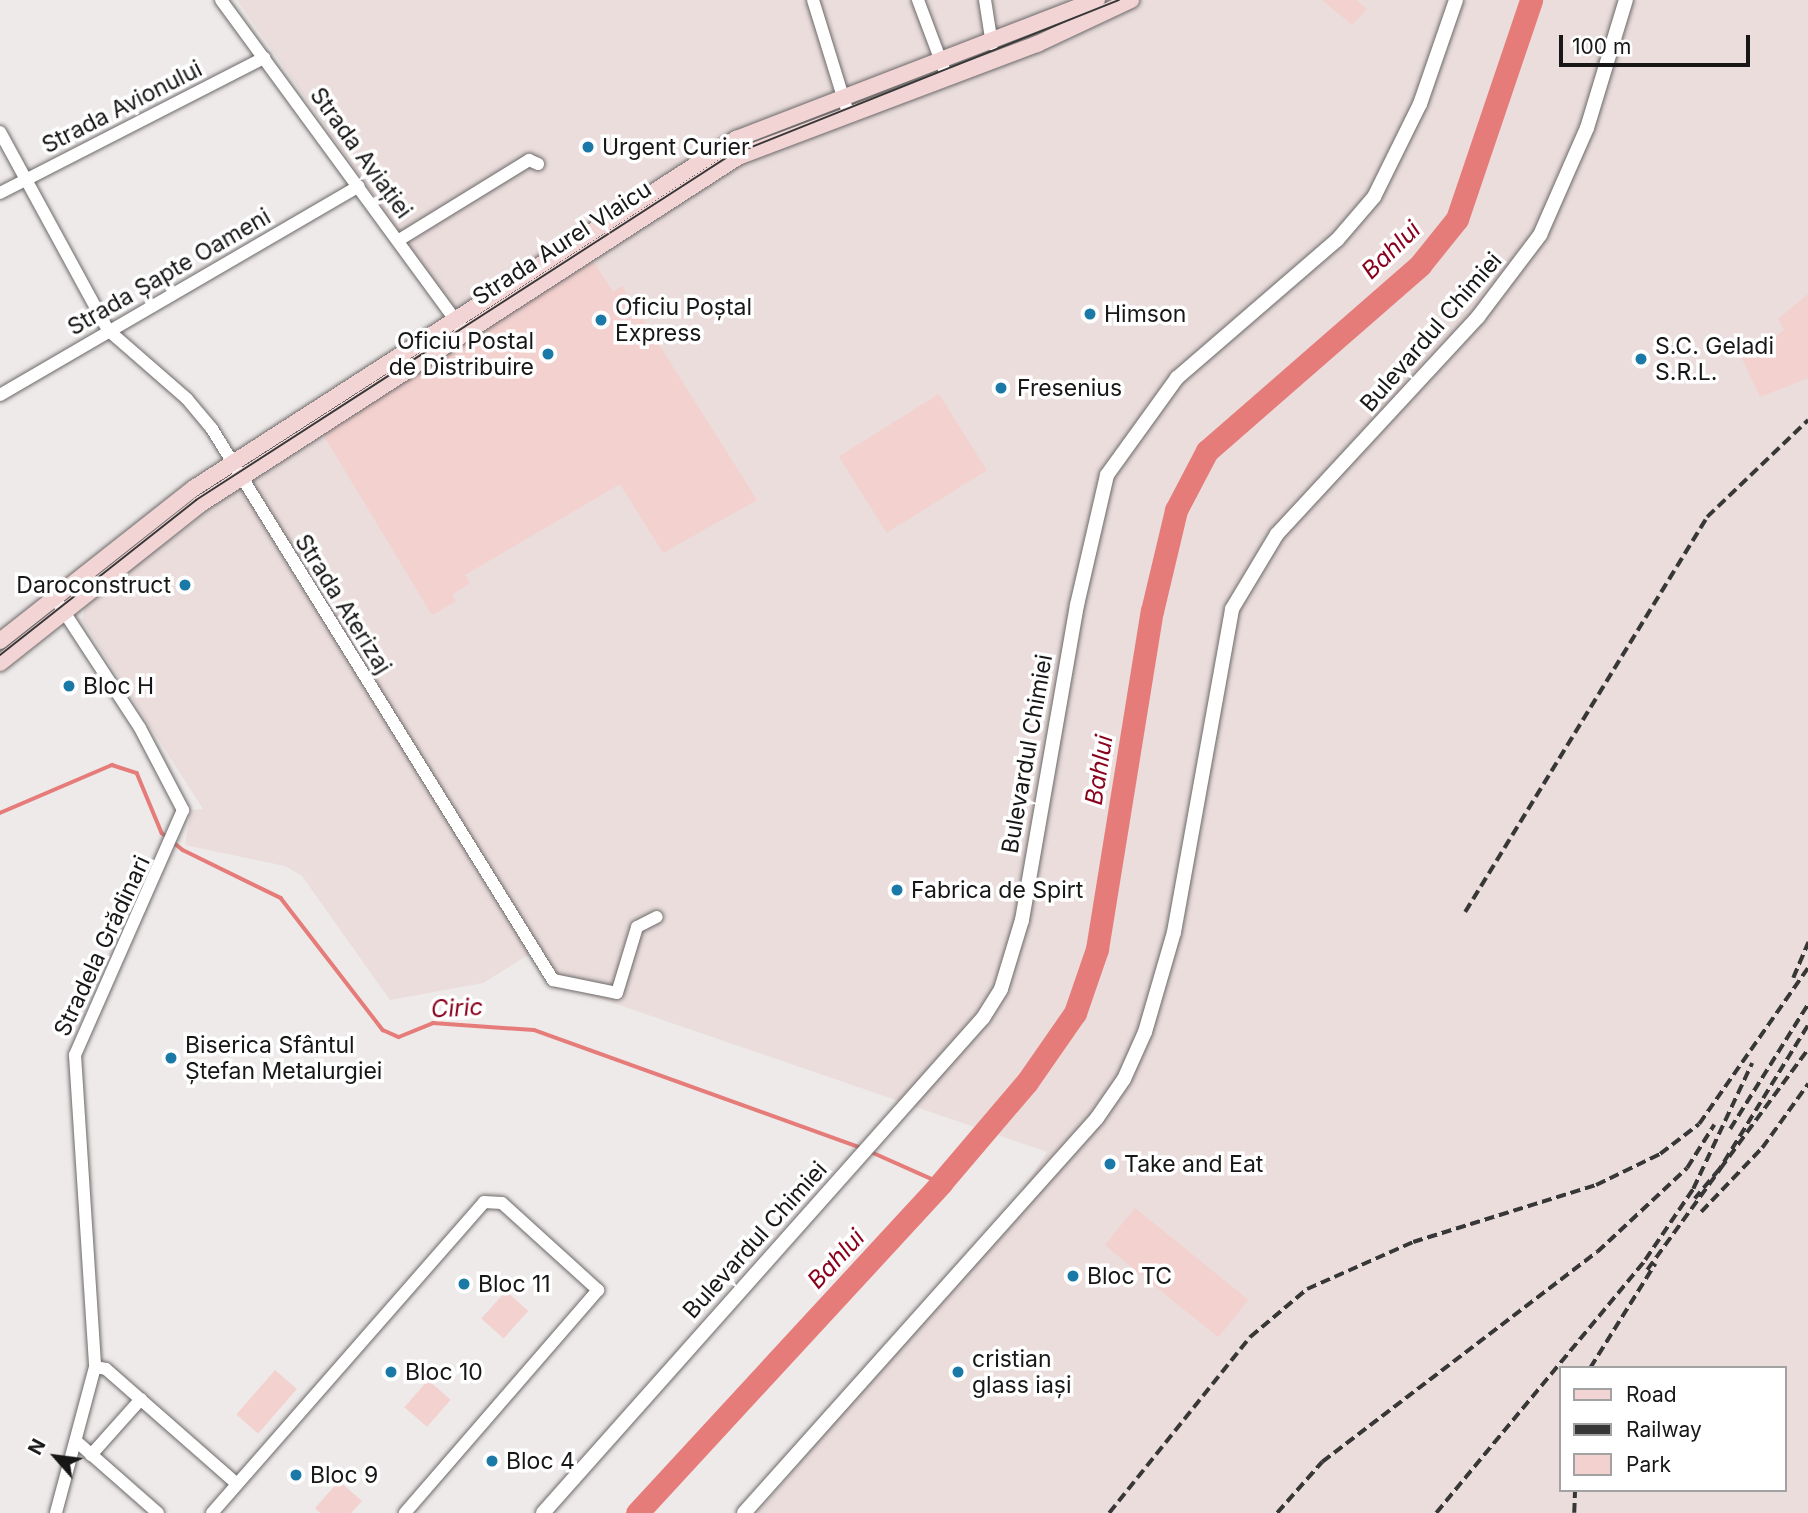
<!DOCTYPE html>
<meta charset="utf-8">
<style>
body{margin:0}
#map{position:relative;width:1808px;height:1513px;overflow:hidden;background:#eeeae9;font-family:Inter,sans-serif}
div>[style]{position:absolute}
[style*='--x']{left:calc(var(--x)*1px);top:calc(var(--y)*1px);width:calc(var(--w)*1px);rotate:calc(var(--a)*1deg)}
.built>*{inset:0;background:#eadddc}
.green>*{inset:0;background:#f3d1cf;transform-origin:0 0}
.stream>*{height:3.5px;margin:-1.75px;padding:0 1.75px;transform-origin:1.75px;border-radius:1.75px;background:#e57c7a}
.river>*{height:23px;margin:-11.5px;padding:0 11.5px;transform-origin:11.5px;border-radius:11.5px;background:#e57c7a}
.roads{filter:drop-shadow(0 0 2px #6c6969) drop-shadow(0 0 2px #6c6969)}
.minor>*{height:12px;margin:-6px;padding:0 6px;transform-origin:6px;border-radius:6px;background:#fff}
.tertiary>*{height:14px;margin:-7px;padding:0 7px;transform-origin:7px;border-radius:7px;background:#fff}
.secondary>*{height:16px;margin:-8px;padding:0 8px;transform-origin:8px;border-radius:8px;background:#f3d4d4}
.tram>*{height:2px;margin:-1px;padding:0 1px;transform-origin:1px;border-radius:1px;background:#383737}
.rail>*{height:3.5px;margin-top:-1.75px;transform-origin:0;background:repeating-linear-gradient(90deg,#383737 0 10px,transparent 0 15px)}
.dots>*{width:19px;height:19px;translate:-50% -50%;box-sizing:border-box;border:4px solid #fff;border-radius:50%}
span{translate:-50% -50%;white-space:nowrap;text-align:center;line-height:1.15;-webkit-text-stroke:7px #fff;paint-order:stroke}
.street-label{font-size:23px;color:#181717}
.poi-label{font-size:23px;color:#181717}
.left{translate:0 -50%;text-align:left}
.right{translate:-100% -50%;text-align:right}
.water-label{font-size:24px;color:#89011c;font-style:italic}
.legend{position:absolute;left:1559px;top:1366px;width:228px;height:126px;box-sizing:border-box;background:#fff;border:2px solid #a3a2a2;margin:0;padding:9px 12px;list-style:none;font-size:21px;color:#181717}
.legend li{display:flex;align-items:center;gap:14px;height:35px}
.legend b{width:35px;border:2px solid #a3a2a2}
.north{position:absolute;left:21px;top:1422px;width:70px;height:70px;-webkit-text-stroke:5px #fff;paint-order:stroke;rotate:298deg;font-size:19px;font-weight:700;line-height:28px;text-align:center;color:#181717}
.north::after{content:'';display:block;margin:auto;width:24px;height:32px;background:#181717;clip-path:polygon(50% 0,100% 100%,50% 72%,0 100%)}
.scale{position:absolute;left:1559px;top:35px;width:191px;height:32px;box-sizing:border-box;border:4px solid #181717;border-top:0;padding-left:9px;font-size:21px;line-height:24px;white-space:nowrap;color:#181717;-webkit-text-stroke:5px #fff;paint-order:stroke}
</style>
<div id="map">
<div class="built">
<div style="clip-path:polygon(evenodd,237px 0,1808px 0,1808px 1513px,757px 1513px,988px 1244px,1047px 1152px,555px 983px,536px 950px,483px 983px,390px 1000px,302px 876px,285px 866px,185px 845px,191px 810px,203px 809px,82px 620px,89px 588px,177px 536px,234px 489px,471px 335px,237px 0,1561px 1368px,1785px 1368px,1785px 1490px,1561px 1490px,1561px 1368px)"></div>
</div>
<div class="green">
<div style="clip-path:polygon(1322px 0,1356px 0,1367px 9px,1352px 25px)"></div>
<div style="clip-path:polygon(593px 261px,613px 292px,622px 286px,757px 500px,663px 553px,620px 484px,465px 575px,470px 583px,452px 595px,456px 601px,432px 615px,321px 431px)"></div>
<div style="clip-path:polygon(1808px 294px,1808px 378px,1760px 397px,1738px 350px,1754px 338px,1761px 348px,1784px 330px,1778px 319px)"></div>
<div style="left:939px;top:394px;width:90px;height:118px;rotate:58deg"></div>
<div style="left:1135px;top:1208px;width:146px;height:48px;rotate:39deg"></div>
<div style="left:506px;top:1291px;width:30px;height:37px;rotate:42deg"></div>
<div style="left:275px;top:1370px;width:29px;height:59px;rotate:41deg"></div>
<div style="left:428px;top:1380px;width:30px;height:36px;rotate:41deg"></div>
<div style="clip-path:polygon(339px 1481px,362px 1501px,351px 1513px,320px 1513px,315px 1508px)"></div>
</div>
<div class="stream">
<div style="--x:0;--y:813;--w:122;--a:-23.2"></div>
<div style="--x:112;--y:765;--w:26;--a:18"></div>
<div style="--x:137;--y:773;--w:65;--a:67.4"></div>
<div style="--x:162;--y:833;--w:27;--a:39"></div>
<div style="--x:183;--y:850;--w:109;--a:26.1"></div>
<div style="--x:281;--y:898;--w:167;--a:52.3"></div>
<div style="--x:383;--y:1030;--w:17;--a:24"></div>
<div style="--x:399;--y:1037;--w:37;--a:-22"></div>
<div style="--x:433;--y:1023;--w:101;--a:4"></div>
<div style="--x:534;--y:1030;--w:349;--a:19.8"></div>
<div style="--x:869;--y:1151;--w:79;--a:24"></div>
</div>
<div class="river">
<div style="--x:637;--y:1513;--w:449;--a:-47.3"></div>
<div style="--x:941;--y:1183;--w:133;--a:-49.6"></div>
<div style="--x:1027;--y:1082;--w:84;--a:-55.2"></div>
<div style="--x:1075;--y:1013;--w:68;--a:-71"></div>
<div style="--x:1097;--y:949;--w:342;--a:-80.8"></div>
<div style="--x:1152;--y:611;--w:104;--a:-76.6"></div>
<div style="--x:1176;--y:510;--w:67;--a:-62.3"></div>
<div style="--x:1207;--y:451;--w:283;--a:-41.1"></div>
<div style="--x:1420;--y:265;--w:59;--a:-51.2"></div>
<div style="--x:1457;--y:219;--w:231;--a:-71.3"></div>
</div>
<div class="roads">
<div class="minor">
<div style="--x:221;--y:0;--w:405;--a:53.8"></div>
<div style="--x:813;--y:0;--w:118;--a:72.8"></div>
<div style="--x:918;--y:0;--w:82;--a:69.4"></div>
<div style="--x:985;--y:0;--w:45;--a:81"></div>
<div style="--x:0;--y:132;--w:226;--a:61.4"></div>
<div style="--x:108;--y:330;--w:105;--a:41.1"></div>
<div style="--x:187;--y:399;--w:39;--a:50"></div>
<div style="--x:212;--y:429;--w:648;--a:58.25"></div>
<div style="--x:553;--y:980;--w:65;--a:11.5"></div>
<div style="--x:617;--y:993;--w:69;--a:-73.1"></div>
<div style="--x:637;--y:927;--w:22;--a:-27"></div>
<div style="--x:0;--y:193;--w:297;--a:-27.1"></div>
<div style="--x:399;--y:240;--w:153;--a:-31.6"></div>
<div style="--x:529;--y:160;--w:10;--a:24"></div>
<div style="--x:0;--y:395;--w:415;--a:-30.2"></div>
<div style="--x:55;--y:598;--w:155;--a:56.8"></div>
<div style="--x:140;--y:728;--w:93;--a:62.3"></div>
<div style="--x:183;--y:810;--w:268;--a:113.8"></div>
<div style="--x:75;--y:1055;--w:313;--a:86.3"></div>
<div style="--x:95;--y:1367;--w:151;--a:105"></div>
<div style="--x:95;--y:1367;--w:11;--a:10"></div>
<div style="--x:106;--y:1369;--w:174;--a:41.3"></div>
<div style="--x:76;--y:1441;--w:109;--a:41.3"></div>
<div style="--x:91;--y:1455;--w:75;--a:-48.2"></div>
<div style="--x:212;--y:1513;--w:413;--a:-48.8"></div>
<div style="--x:484;--y:1202;--w:18;--a:3"></div>
<div style="--x:502;--y:1203;--w:130;--a:42.2"></div>
<div style="--x:598;--y:1290;--w:295;--a:130.9"></div>
</div>
<div class="tertiary">
<div style="--x:543;--y:1513;--w:662;--a:-48.37"></div>
<div style="--x:983;--y:1018;--w:34;--a:-58"></div>
<div style="--x:1001;--y:989;--w:72;--a:-73.1"></div>
<div style="--x:1022;--y:920;--w:320;--a:-80.1"></div>
<div style="--x:1077;--y:605;--w:133;--a:-77"></div>
<div style="--x:1107;--y:475;--w:120;--a:-54.2"></div>
<div style="--x:1177;--y:378;--w:211;--a:-40.8"></div>
<div style="--x:1337;--y:240;--w:57;--a:-49.3"></div>
<div style="--x:1374;--y:197;--w:104;--a:-63.7"></div>
<div style="--x:1420;--y:104;--w:110;--a:-70.9"></div>
<div style="--x:744;--y:1513;--w:530;--a:-48.21"></div>
<div style="--x:1097;--y:1118;--w:47;--a:-55.3"></div>
<div style="--x:1124;--y:1079;--w:51;--a:-65.9"></div>
<div style="--x:1145;--y:1032;--w:104;--a:-73.8"></div>
<div style="--x:1174;--y:932;--w:328;--a:-79.8"></div>
<div style="--x:1232;--y:609;--w:87;--a:-59"></div>
<div style="--x:1277;--y:534;--w:296;--a:-47.2"></div>
<div style="--x:1478;--y:317;--w:103;--a:-52.9"></div>
<div style="--x:1540;--y:235;--w:117;--a:-66.3"></div>
<div style="--x:1587;--y:128;--w:134;--a:-73.1"></div>
</div>
<div class="secondary">
<div style="--x:0;--y:641;--w:247;--a:-38.3"></div>
<div style="--x:194;--y:488;--w:645;--a:-32.78"></div>
<div style="--x:736;--y:139;--w:387;--a:-21.1"></div>
<div style="--x:0;--y:663;--w:254;--a:-38.4"></div>
<div style="--x:199;--y:505;--w:642;--a:-32.85"></div>
<div style="--x:738;--y:157;--w:320;--a:-20.7"></div>
<div style="--x:1037;--y:44;--w:104;--a:-25.1"></div>
</div>
</div>
<div class="tram">
<div style="--x:0;--y:655;--w:250;--a:-38.3"></div>
<div style="--x:196;--y:500;--w:634;--a:-32.84"></div>
<div style="--x:729;--y:156;--w:420;--a:-21.8"></div>
</div>
<div class="rail">
<div style="--x:1465;--y:912;--w:463;--a:-58.5"></div>
<div style="--x:1707;--y:517;--w:140;--a:-43.8"></div>
<div style="--x:1793;--y:978;--w:39;--a:-67"></div>
<div style="--x:1808;--y:1026;--w:168;--a:121.6"></div>
<div style="--x:1720;--y:1169;--w:149;--a:-53.7"></div>
<div style="--x:1730;--y:1129;--w:147;--a:-58"></div>
<div style="--x:1701;--y:1212;--w:88;--a:-46.4"></div>
<div style="--x:1762;--y:1148;--w:79;--a:-54.3"></div>
<div style="--x:1647;--y:1270;--w:125;--a:-54.1"></div>
<div style="--x:1720;--y:1169;--w:39;--a:130"></div>
<div style="--x:1590;--y:1368;--w:123;--a:-58"></div>
<div style="--x:1109;--y:1513;--w:226;--a:-51.3"></div>
<div style="--x:1250;--y:1337;--w:75;--a:-40.1"></div>
<div style="--x:1307;--y:1289;--w:116;--a:-23.9"></div>
<div style="--x:1413;--y:1242;--w:192;--a:-17.3"></div>
<div style="--x:1596;--y:1185;--w:71;--a:-25.8"></div>
<div style="--x:1660;--y:1154;--w:49;--a:-37.6"></div>
<div style="--x:1699;--y:1124;--w:190;--a:-55.1"></div>
<div style="--x:1277;--y:1513;--w:68;--a:-48.6"></div>
<div style="--x:1322;--y:1462;--w:346;--a:-37.4"></div>
<div style="--x:1597;--y:1252;--w:123;--a:-43"></div>
<div style="--x:1687;--y:1168;--w:51;--a:-57.9"></div>
<div style="--x:1436;--y:1513;--w:328;--a:-50.4"></div>
<div style="--x:1645;--y:1260;--w:86;--a:-55.9"></div>
<div style="--x:1693;--y:1189;--w:139;--a:-64.9"></div>
<div style="--x:1574;--y:1513;--w:23;--a:-88"></div>
</div>
<div class="dots">
<div style="left:588px;top:147px;background:#1a79a6"></div>
<div style="left:1090px;top:314px;background:#1a79a6"></div>
<div style="left:601px;top:320px;background:#1a79a6"></div>
<div style="left:548px;top:354px;background:#1a79a6"></div>
<div style="left:1641px;top:359px;background:#1a79a6"></div>
<div style="left:1001px;top:388px;background:#1a79a6"></div>
<div style="left:185px;top:585px;background:#1a79a6"></div>
<div style="left:69px;top:686px;background:#1a79a6"></div>
<div style="left:897px;top:890px;background:#1a79a6"></div>
<div style="left:171px;top:1058px;background:#1a79a6"></div>
<div style="left:1110px;top:1164px;background:#1a79a6"></div>
<div style="left:1073px;top:1276px;background:#1a79a6"></div>
<div style="left:464px;top:1284px;background:#1a79a6"></div>
<div style="left:391px;top:1372px;background:#1a79a6"></div>
<div style="left:958px;top:1372px;background:#1a79a6"></div>
<div style="left:492px;top:1461px;background:#1a79a6"></div>
<div style="left:296px;top:1475px;background:#1a79a6"></div>
</div>
<div class="street-label">
<span style="left:122px;top:107px;rotate:-27deg">Strada Avionului</span>
<span style="left:361px;top:153px;rotate:54deg">Strada Aviației</span>
<span style="left:562px;top:243px;rotate:-33deg">Strada Aurel Vlaicu</span>
<span style="left:169px;top:272px;rotate:-30deg">Strada Șapte Oameni</span>
<span style="left:1431px;top:332px;rotate:-49deg">Bulevardul Chimiei</span>
<span style="left:343px;top:604px;rotate:58deg">Strada Aterizaj</span>
<span style="left:1027px;top:754px;rotate:-80deg">Bulevardul Chimiei</span>
<span style="left:102px;top:946px;rotate:-65deg">Stradela Grădinari</span>
<span style="left:755px;top:1240px;rotate:-48deg">Bulevardul Chimiei</span>
</div>
<div class="poi-label">
<span class="left" style="left:602px;top:147px">Urgent Curier</span>
<span class="left" style="left:615px;top:320px">Oficiu Poștal<br>Express</span>
<span class="left" style="left:1104px;top:314px">Himson</span>
<span class="right" style="left:534px;top:354px">Oficiu Postal<br>de Distribuire</span>
<span class="left" style="left:1655px;top:359px">S.C. Geladi<br>S.R.L.</span>
<span class="left" style="left:1017px;top:388px">Fresenius</span>
<span class="right" style="left:171px;top:585px">Daroconstruct</span>
<span class="left" style="left:83px;top:686px">Bloc H</span>
<span class="left" style="left:911px;top:890px">Fabrica de Spirt</span>
<span class="left" style="left:185px;top:1058px">Biserica Sfântul<br>Ștefan Metalurgiei</span>
<span class="left" style="left:1124px;top:1164px">Take and Eat</span>
<span class="left" style="left:1087px;top:1276px">Bloc TC</span>
<span class="left" style="left:478px;top:1284px">Bloc 11</span>
<span class="left" style="left:972px;top:1372px">cristian<br>glass iași</span>
<span class="left" style="left:405px;top:1372px">Bloc 10</span>
<span class="left" style="left:506px;top:1461px">Bloc 4</span>
<span class="left" style="left:310px;top:1475px">Bloc 9</span>
</div>
<div class="water-label">
<span style="left:1391px;top:250px;rotate:-44deg">Bahlui</span>
<span style="left:1099px;top:770px;rotate:-81deg">Bahlui</span>
<span style="left:457px;top:1008px;rotate:-3deg">Ciric</span>
<span style="left:836px;top:1259px;rotate:-47deg">Bahlui</span>
</div>
<ul class="legend">
<li><b style="height:9px;background:#f3d4d4"></b>Road</li>
<li><b style="height:9px;background:#383737"></b>Railway</li>
<li><b style="height:19px;background:#f3d1cf"></b>Park</li>
</ul>
<div class="north">N</div>
<div class="scale">100 m</div>
</div>
